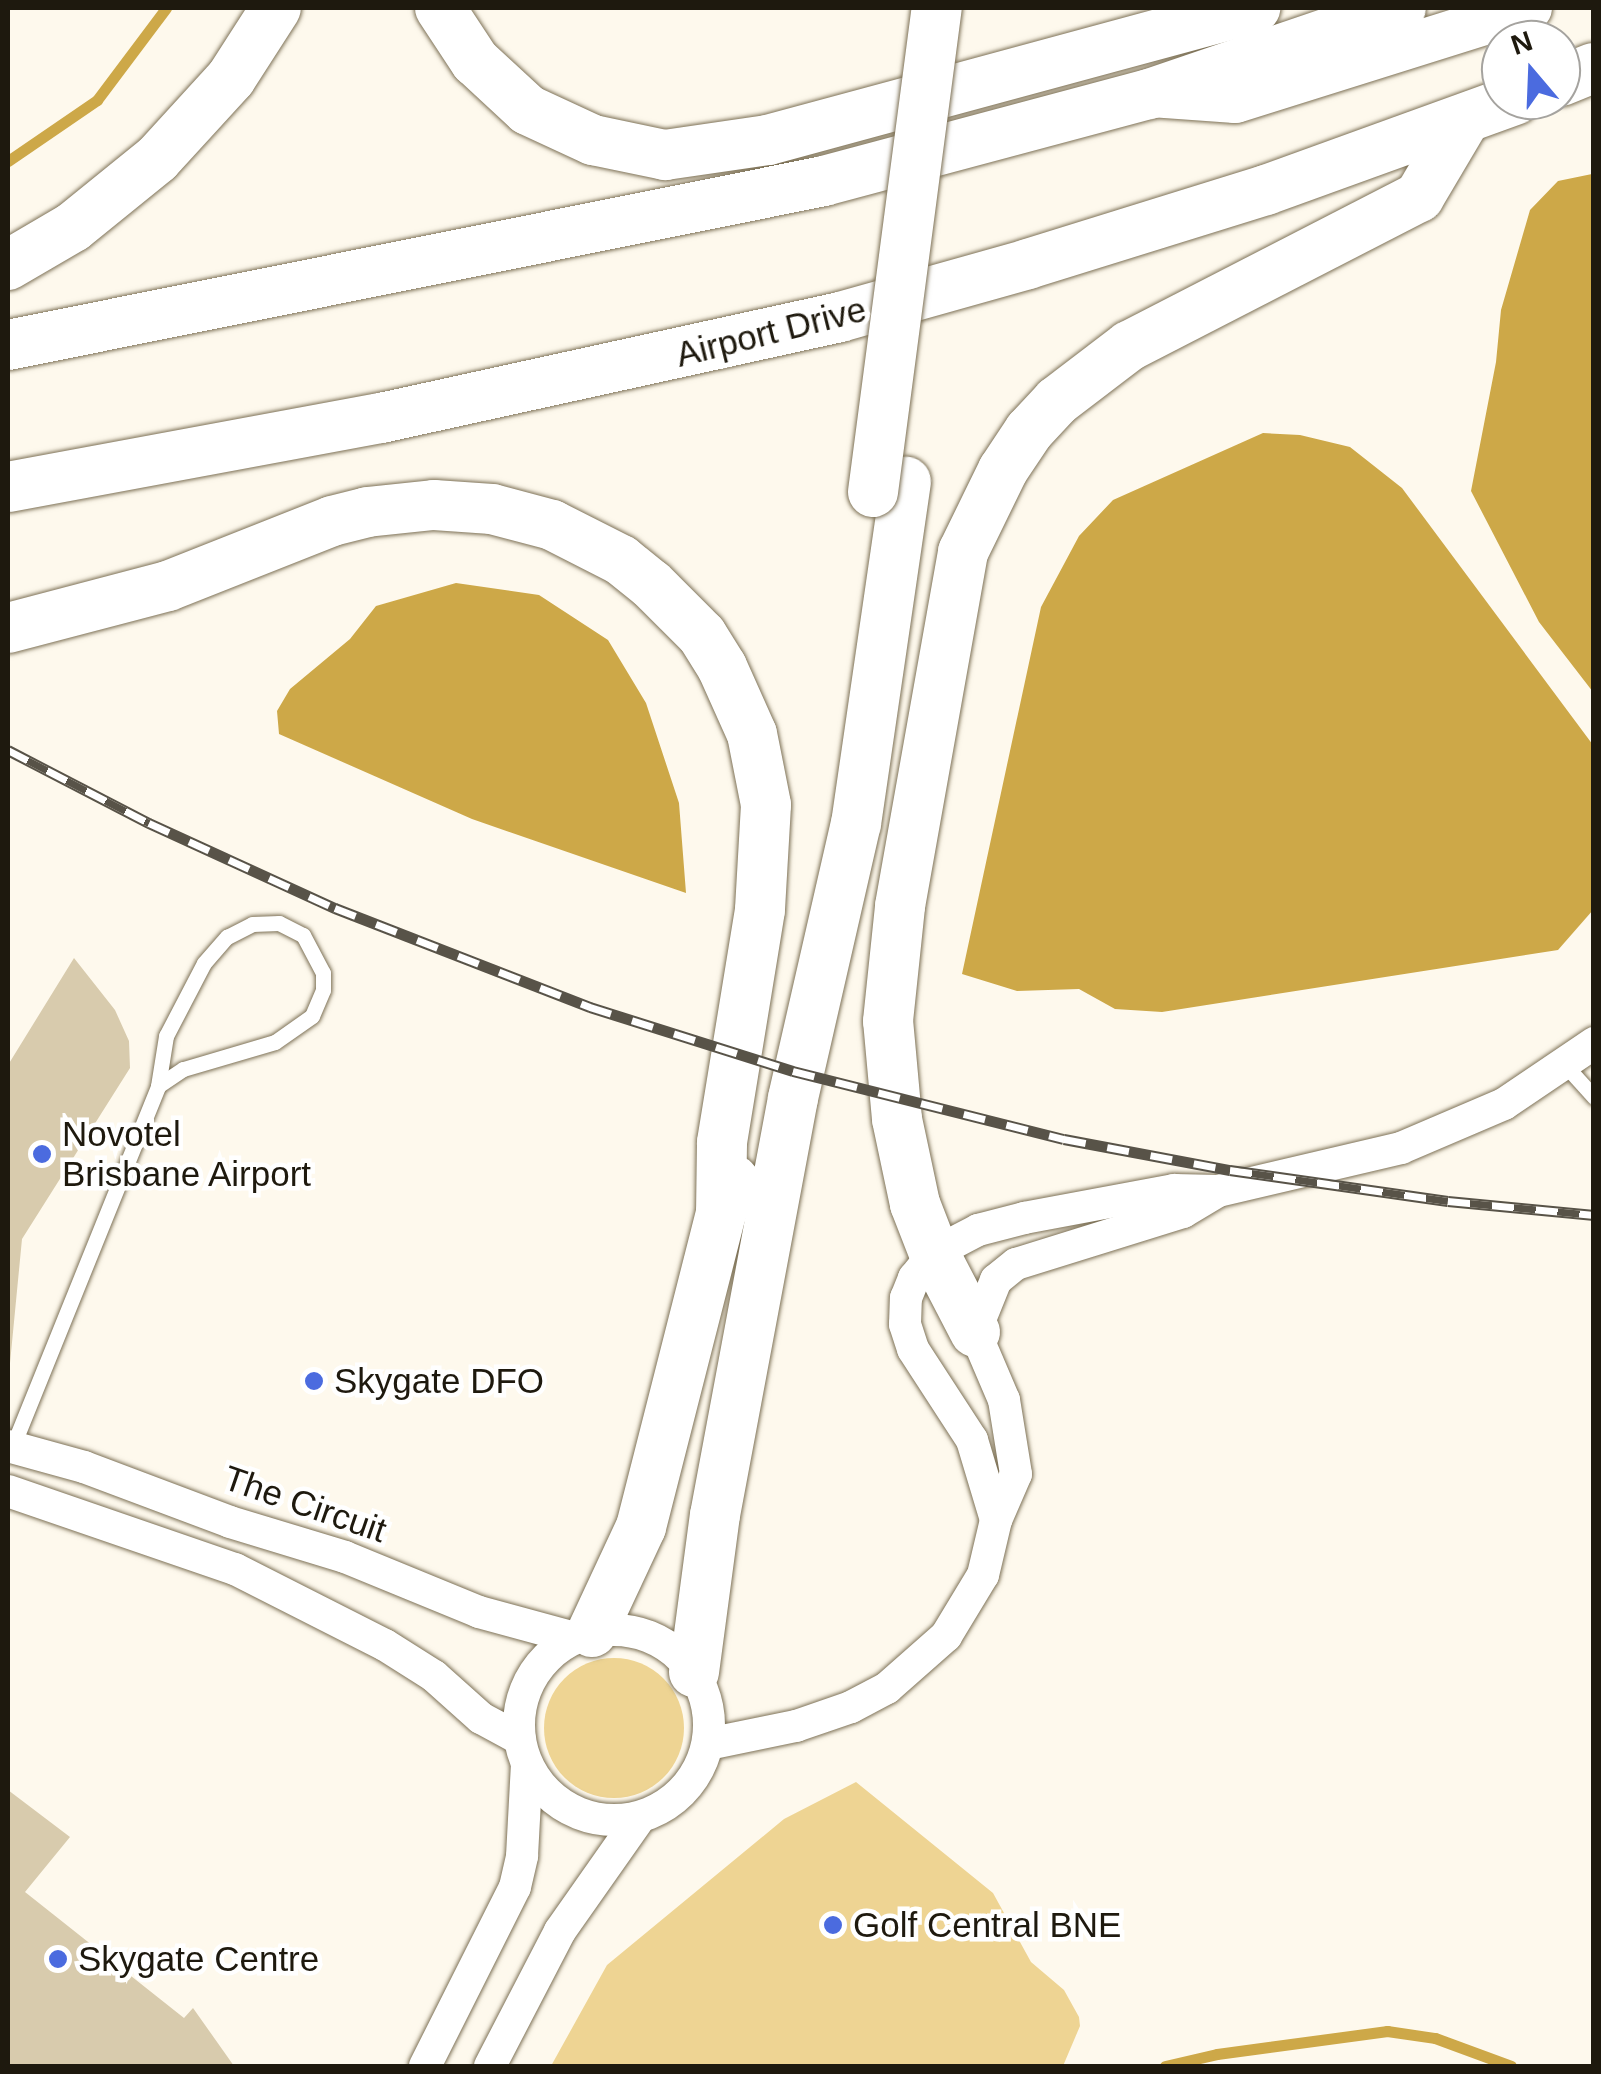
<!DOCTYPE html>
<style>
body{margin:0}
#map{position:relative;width:1601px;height:2074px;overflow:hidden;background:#fef9ed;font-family:Arial,sans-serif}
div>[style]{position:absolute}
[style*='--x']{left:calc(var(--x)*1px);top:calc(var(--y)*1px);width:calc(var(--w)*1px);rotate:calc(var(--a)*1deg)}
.green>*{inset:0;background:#eed493}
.round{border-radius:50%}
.water>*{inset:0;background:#cda848}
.stream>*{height:11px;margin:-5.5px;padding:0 5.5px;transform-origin:5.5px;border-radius:5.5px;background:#cda848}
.building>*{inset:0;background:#d8cbad}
.roads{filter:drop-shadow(0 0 2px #7d7156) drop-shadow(0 0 2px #7d7156)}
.service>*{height:15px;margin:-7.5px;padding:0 7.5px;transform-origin:7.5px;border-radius:7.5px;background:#fff}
.minor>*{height:32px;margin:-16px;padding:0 16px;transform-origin:16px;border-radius:16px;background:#fff}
.minor>.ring{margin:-16px;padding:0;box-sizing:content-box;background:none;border:32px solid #fff;border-radius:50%}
.secondary>*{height:45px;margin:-22.5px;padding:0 22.5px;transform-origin:22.5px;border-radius:22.5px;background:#fff}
.primary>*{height:50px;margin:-25px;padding:0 25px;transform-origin:25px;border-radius:25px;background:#fff}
.rail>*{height:11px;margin-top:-5.5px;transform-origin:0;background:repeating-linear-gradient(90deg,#fff 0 22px,#585348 0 44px);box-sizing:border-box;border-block:2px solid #585348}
.bridges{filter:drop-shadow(0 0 2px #7d7156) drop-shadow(0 0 2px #7d7156)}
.primary-bridge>*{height:50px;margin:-25px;padding:0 25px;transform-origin:25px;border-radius:25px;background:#fff}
.dots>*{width:28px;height:28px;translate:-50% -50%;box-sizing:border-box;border:5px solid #fff;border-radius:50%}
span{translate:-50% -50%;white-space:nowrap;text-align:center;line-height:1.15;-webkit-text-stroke:9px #fff;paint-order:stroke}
.street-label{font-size:35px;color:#1e190e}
.poi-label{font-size:35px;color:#1e190e}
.left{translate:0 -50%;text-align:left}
.frame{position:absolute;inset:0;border:10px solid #1e190e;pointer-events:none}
.north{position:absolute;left:1481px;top:20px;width:100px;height:100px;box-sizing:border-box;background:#fff;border:2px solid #a5a39f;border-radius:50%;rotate:341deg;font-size:28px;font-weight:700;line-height:40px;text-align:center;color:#1e190e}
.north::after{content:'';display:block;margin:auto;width:35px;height:45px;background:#4b6bdf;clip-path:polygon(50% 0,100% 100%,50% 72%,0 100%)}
</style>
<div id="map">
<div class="green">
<div class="round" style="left:544px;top:1658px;width:140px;height:140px"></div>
<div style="clip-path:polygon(856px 1782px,993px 1893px,1031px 1962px,1064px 1990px,1079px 2017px,1080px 2026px,1063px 2066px,551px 2066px,607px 1965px,784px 1819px)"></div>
</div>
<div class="water">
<div style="clip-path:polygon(1592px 174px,1594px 176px,1593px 692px,1539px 622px,1471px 491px,1496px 362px,1501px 310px,1530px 210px,1558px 181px)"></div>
<div style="clip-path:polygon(1263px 433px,1300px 435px,1350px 447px,1402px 488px,1593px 745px,1593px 910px,1558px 950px,1162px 1012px,1115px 1009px,1079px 989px,1017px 991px,962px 974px,1041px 607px,1079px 536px,1113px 500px)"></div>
<div style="clip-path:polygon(456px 583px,539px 595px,608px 640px,646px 703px,679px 803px,686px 893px,472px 819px,279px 734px,277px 711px,290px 689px,350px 639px,376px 606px)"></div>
</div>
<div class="stream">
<div style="--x:8;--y:161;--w:108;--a:-34.4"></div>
<div style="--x:97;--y:100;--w:115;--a:-53.1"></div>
<div style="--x:1165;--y:2066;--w:53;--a:-13"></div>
<div style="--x:1217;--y:2054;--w:172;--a:-7.7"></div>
<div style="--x:1387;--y:2031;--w:49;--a:8.3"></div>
<div style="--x:1435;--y:2038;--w:81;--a:20.2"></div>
</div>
<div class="building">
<div style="clip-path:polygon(74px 958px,115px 1010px,129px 1041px,130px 1068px,22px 1239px,8px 1384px,8px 1065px)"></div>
<div style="clip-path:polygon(8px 1790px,70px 1837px,25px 1892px,184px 2018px,193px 2008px,234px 2066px,8px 2066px)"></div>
</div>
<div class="roads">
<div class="service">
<div style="--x:1566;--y:1066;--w:42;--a:47.9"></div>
<div style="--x:12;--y:1448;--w:390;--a:-68"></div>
<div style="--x:158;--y:1086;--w:51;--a:-80.9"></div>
<div style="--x:166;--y:1036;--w:82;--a:-62.5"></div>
<div style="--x:204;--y:963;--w:35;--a:-49"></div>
<div style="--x:227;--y:937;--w:28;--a:-27"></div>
<div style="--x:252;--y:924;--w:27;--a:-2"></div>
<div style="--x:279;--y:923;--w:27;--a:27"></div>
<div style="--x:303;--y:935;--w:43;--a:62.2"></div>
<div style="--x:323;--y:973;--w:17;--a:90"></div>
<div style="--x:323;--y:990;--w:28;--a:113"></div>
<div style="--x:312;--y:1016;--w:45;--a:144.9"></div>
<div style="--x:275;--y:1042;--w:96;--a:163.6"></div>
<div style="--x:183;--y:1069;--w:30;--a:146"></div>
</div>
<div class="minor">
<div style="--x:8;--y:1446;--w:79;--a:15.4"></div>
<div style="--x:84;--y:1467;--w:156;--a:20.6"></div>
<div style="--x:230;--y:1522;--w:120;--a:16.9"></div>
<div style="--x:345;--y:1557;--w:145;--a:22.3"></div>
<div style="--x:479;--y:1612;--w:99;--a:15.2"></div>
<div style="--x:8;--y:1491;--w:240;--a:19"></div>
<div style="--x:235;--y:1569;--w:168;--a:26.9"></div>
<div style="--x:385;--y:1645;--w:58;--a:32.3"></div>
<div style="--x:434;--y:1676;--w:63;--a:41.8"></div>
<div style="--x:481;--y:1718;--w:44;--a:28.3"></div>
<div style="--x:996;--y:1520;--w:84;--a:-106.7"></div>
<div style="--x:972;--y:1440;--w:108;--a:-123"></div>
<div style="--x:913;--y:1349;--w:26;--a:-108"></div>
<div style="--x:905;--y:1324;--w:26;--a:-88"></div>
<div style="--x:906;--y:1298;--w:22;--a:-68"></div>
<div style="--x:914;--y:1278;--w:32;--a:-51"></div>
<div style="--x:934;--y:1253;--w:50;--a:-27.6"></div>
<div style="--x:978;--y:1230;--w:48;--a:-14.6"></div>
<div style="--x:1024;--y:1218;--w:153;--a:-10.6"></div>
<div style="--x:1174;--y:1190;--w:44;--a:1.3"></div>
<div style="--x:1218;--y:1191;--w:188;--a:-13.2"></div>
<div style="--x:1401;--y:1148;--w:112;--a:-23.1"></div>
<div style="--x:1504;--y:1104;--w:109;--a:-34.1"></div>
<div class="ring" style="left:519px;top:1630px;width:158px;height:158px"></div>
<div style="--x:708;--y:1744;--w:90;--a:-11.6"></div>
<div style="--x:796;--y:1726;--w:58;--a:-19.1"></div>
<div style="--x:851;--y:1707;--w:41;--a:-27.8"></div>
<div style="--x:887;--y:1688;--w:79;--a:-41.4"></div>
<div style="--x:946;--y:1636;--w:71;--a:-58.8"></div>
<div style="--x:983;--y:1575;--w:57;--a:-76.7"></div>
<div style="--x:996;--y:1520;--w:50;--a:-66.5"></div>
<div style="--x:1016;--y:1474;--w:75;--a:-99.2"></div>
<div style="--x:1004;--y:1400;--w:74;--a:-113.1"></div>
<div style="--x:975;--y:1332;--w:56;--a:-68"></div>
<div style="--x:996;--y:1280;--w:26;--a:-39"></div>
<div style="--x:1016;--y:1264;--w:175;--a:-17.3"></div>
<div style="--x:1183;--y:1212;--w:39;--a:-31"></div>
<div style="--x:425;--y:2066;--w:200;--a:-63.3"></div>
<div style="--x:515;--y:1887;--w:32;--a:-77"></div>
<div style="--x:522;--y:1856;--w:91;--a:-86.9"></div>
<div style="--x:490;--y:2066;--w:152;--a:-62.6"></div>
<div style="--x:560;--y:1931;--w:139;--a:-54.9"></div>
</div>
<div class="secondary">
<div style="--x:1151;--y:94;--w:84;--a:4.1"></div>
<div style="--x:1235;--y:100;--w:308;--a:-17.4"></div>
</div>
<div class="primary">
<div style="--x:440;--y:8;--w:64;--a:56.6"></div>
<div style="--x:475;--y:61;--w:72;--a:42.8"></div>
<div style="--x:528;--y:110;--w:72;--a:24.8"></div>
<div style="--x:593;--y:140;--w:74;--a:11.8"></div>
<div style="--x:665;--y:155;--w:104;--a:-8.3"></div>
<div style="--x:768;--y:140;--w:505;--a:-15.17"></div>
<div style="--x:1561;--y:81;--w:35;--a:-22"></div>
<div style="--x:8;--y:265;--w:75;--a:-30.3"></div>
<div style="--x:73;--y:227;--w:108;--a:-39"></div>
<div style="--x:157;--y:159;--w:110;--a:-47.6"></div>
<div style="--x:231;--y:78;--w:83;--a:-57.3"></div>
<div style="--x:8;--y:345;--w:832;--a:-11.36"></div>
<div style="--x:824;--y:181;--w:336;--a:-15"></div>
<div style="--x:1149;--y:94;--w:266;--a:-18.8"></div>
<div style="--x:8;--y:487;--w:379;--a:-10.5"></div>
<div style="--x:381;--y:418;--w:470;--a:-12.4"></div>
<div style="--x:840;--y:317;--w:195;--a:-15.7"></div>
<div style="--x:1028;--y:264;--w:249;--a:-17.3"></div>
<div style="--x:1266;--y:190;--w:265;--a:-19.9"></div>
<div style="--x:8;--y:628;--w:165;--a:-14.7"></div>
<div style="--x:168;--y:586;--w:176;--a:-21.6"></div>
<div style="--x:332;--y:521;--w:36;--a:-14"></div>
<div style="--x:367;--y:512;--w:67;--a:-6"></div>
<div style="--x:434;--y:505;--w:58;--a:3.9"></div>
<div style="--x:492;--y:509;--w:62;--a:14.9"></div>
<div style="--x:552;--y:525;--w:77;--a:26.9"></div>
<div style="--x:621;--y:560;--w:38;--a:39"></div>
<div style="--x:651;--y:584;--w:72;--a:45"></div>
<div style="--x:702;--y:635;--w:38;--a:58"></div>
<div style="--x:722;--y:667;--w:73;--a:65.9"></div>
<div style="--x:752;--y:734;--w:72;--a:78.8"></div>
<div style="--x:766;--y:805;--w:105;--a:93.3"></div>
<div style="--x:760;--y:910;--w:236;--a:99.3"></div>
<div style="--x:722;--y:1143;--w:70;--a:90.8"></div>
<div style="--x:975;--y:1332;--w:89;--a:-117.4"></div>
<div style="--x:934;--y:1253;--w:53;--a:-111.2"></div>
<div style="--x:915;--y:1204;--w:87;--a:-102"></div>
<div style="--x:897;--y:1119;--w:98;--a:-95.2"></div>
<div style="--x:888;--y:1021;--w:116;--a:-84"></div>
<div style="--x:900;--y:906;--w:360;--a:-79.9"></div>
<div style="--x:963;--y:552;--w:91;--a:-64"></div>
<div style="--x:1003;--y:470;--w:47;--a:-56.3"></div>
<div style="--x:1029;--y:431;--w:41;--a:-47"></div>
<div style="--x:1057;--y:401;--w:91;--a:-37.4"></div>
<div style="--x:1129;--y:346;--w:326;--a:-27.2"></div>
<div style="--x:1419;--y:197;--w:88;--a:-59.4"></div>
<div style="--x:592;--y:1632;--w:116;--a:-65"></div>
<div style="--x:641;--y:1527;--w:324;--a:-75.7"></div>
<div style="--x:721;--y:1213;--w:35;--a:-68"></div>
<div style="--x:694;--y:1672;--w:158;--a:-82.4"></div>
<div style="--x:715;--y:1515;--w:424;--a:-79.4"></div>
<div style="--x:793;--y:1098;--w:281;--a:-77.1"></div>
<div style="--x:856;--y:824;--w:346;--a:-81.7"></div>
</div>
</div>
<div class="rail">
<div style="--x:8;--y:750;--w:159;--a:27.4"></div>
<div style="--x:149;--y:823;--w:205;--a:24.6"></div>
<div style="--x:335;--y:908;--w:274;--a:21.2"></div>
<div style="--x:590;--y:1007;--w:213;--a:17.5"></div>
<div style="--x:793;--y:1071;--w:279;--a:14.1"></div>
<div style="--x:1064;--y:1139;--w:169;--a:10.6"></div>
<div style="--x:1230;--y:1170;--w:220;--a:8.1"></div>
<div style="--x:1448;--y:1201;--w:147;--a:5.5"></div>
</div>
<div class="bridges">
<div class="primary-bridge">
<div style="--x:873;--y:492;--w:488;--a:-82.5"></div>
</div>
</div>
<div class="dots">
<div style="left:42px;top:1154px;background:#4b6bdf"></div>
<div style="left:314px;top:1381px;background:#4b6bdf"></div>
<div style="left:833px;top:1925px;background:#4b6bdf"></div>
<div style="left:58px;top:1959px;background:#4b6bdf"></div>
</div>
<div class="street-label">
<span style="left:771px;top:332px;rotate:-14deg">Airport Drive</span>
<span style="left:305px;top:1504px;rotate:19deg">The Circuit</span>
</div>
<div class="poi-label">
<span class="left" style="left:62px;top:1154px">Novotel<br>Brisbane Airport</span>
<span class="left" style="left:334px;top:1381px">Skygate DFO</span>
<span class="left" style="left:853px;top:1925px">Golf Central BNE</span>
<span class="left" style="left:78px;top:1959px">Skygate Centre</span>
</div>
<div class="frame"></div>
<div class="north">N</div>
</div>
